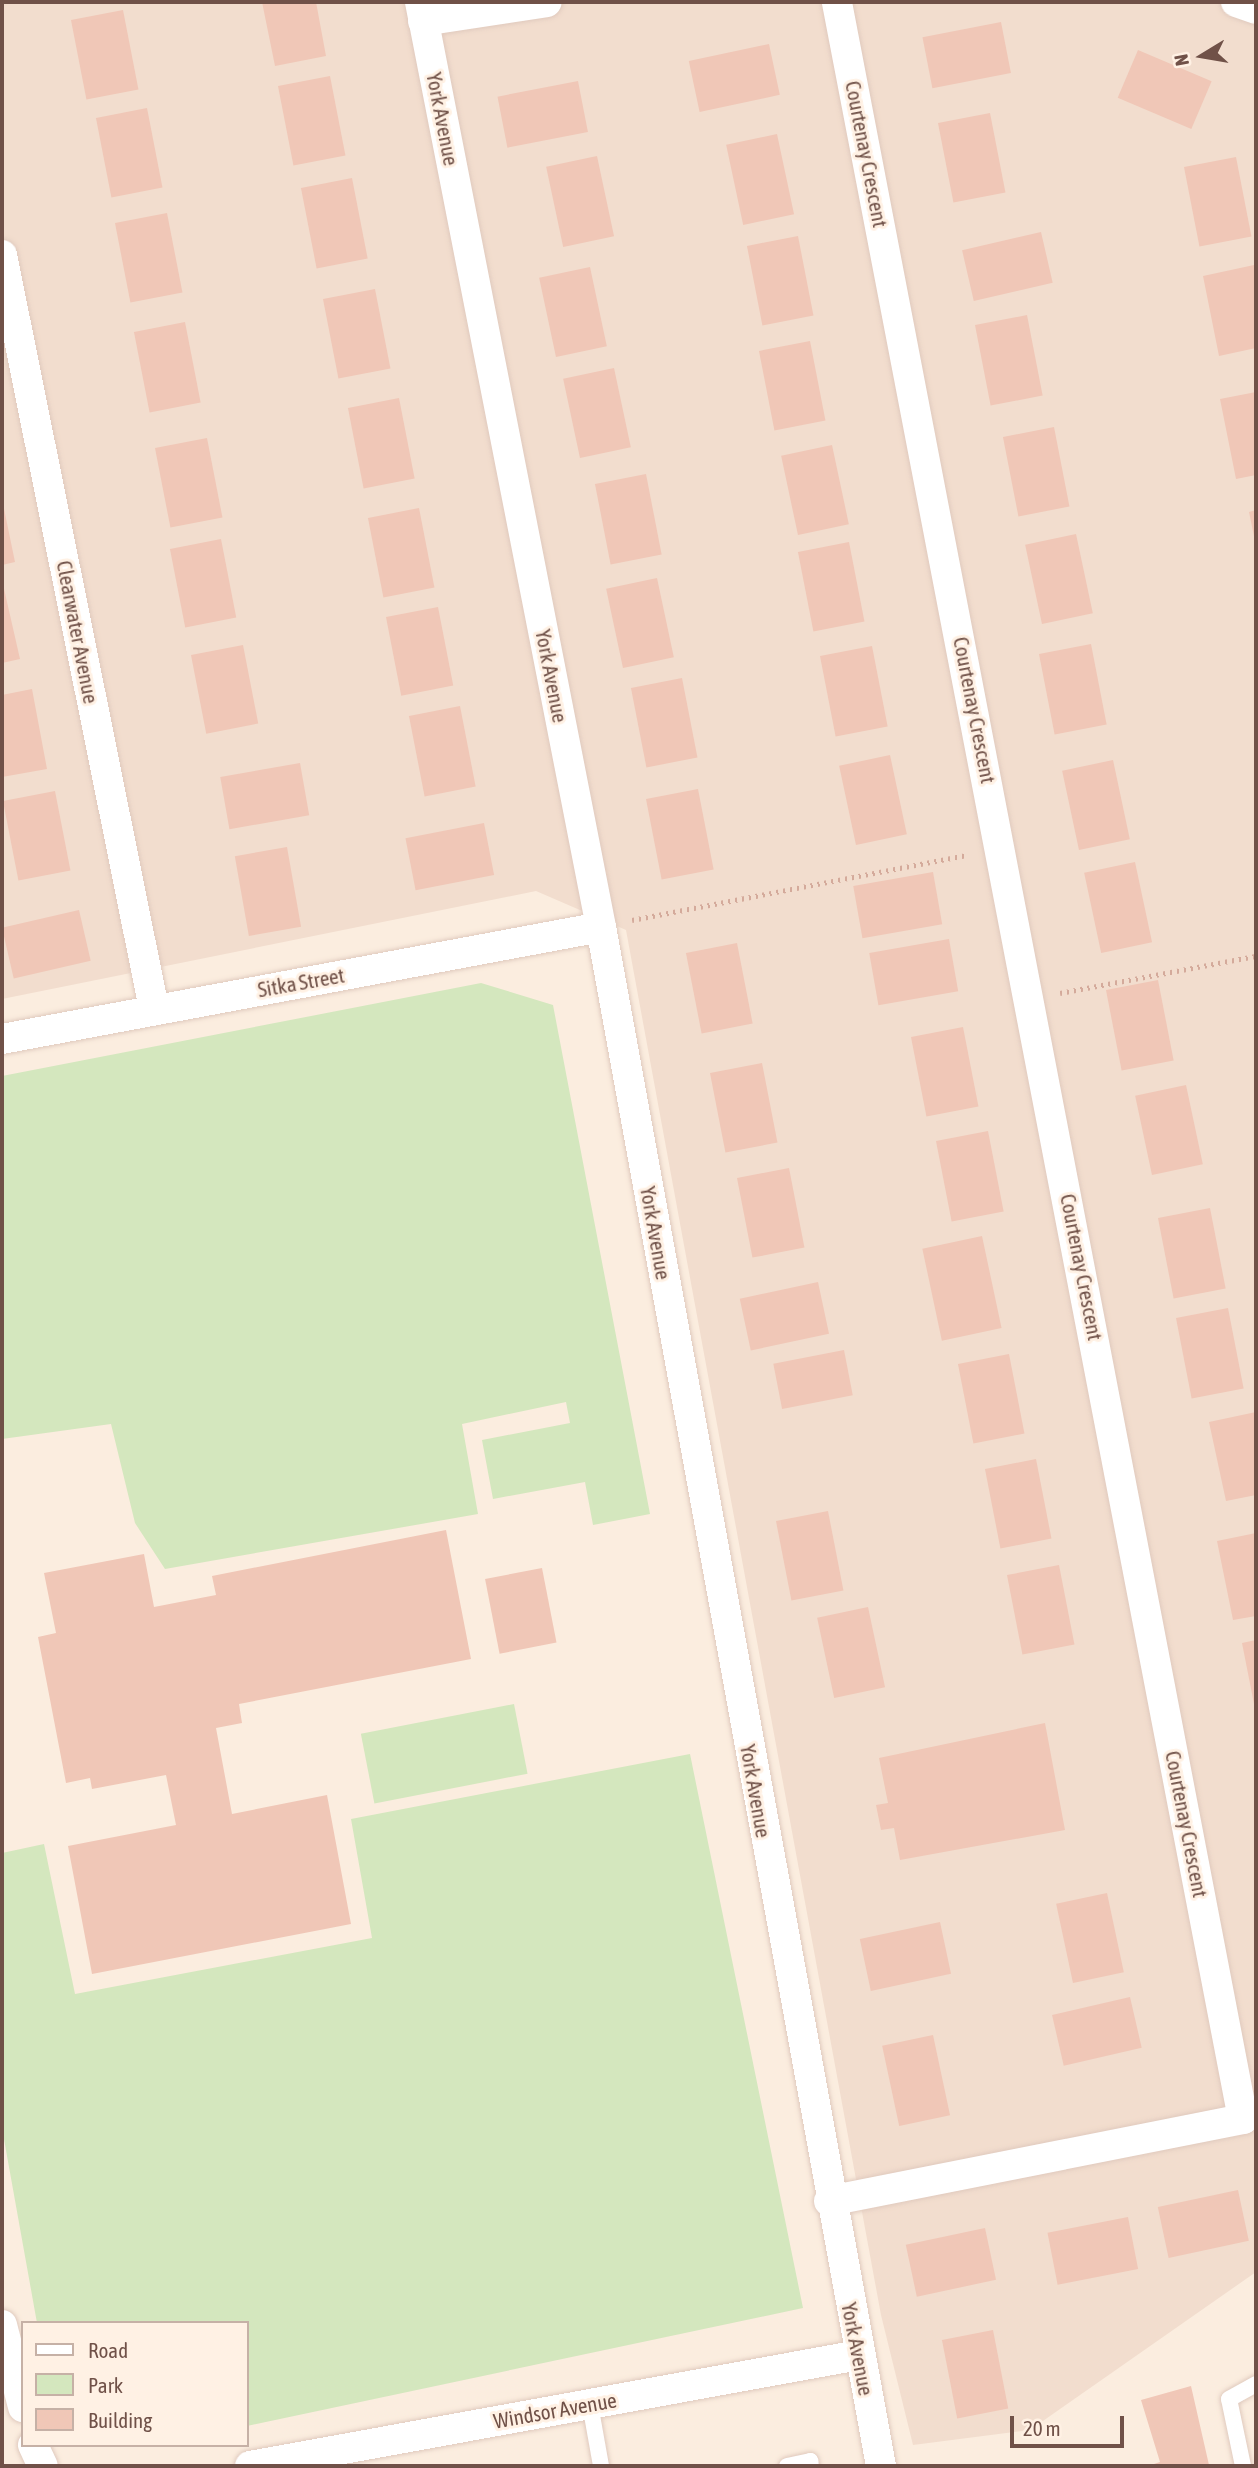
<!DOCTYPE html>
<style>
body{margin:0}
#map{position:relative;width:1258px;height:2468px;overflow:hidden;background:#fbeddf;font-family:"Asap Condensed",sans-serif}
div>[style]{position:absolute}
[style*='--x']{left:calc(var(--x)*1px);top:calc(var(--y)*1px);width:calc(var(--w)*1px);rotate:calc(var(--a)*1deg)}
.residential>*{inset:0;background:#f2ddce}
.green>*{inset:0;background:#d4e7be;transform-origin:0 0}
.building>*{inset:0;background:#f0c7b7;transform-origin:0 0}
.path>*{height:4.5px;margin-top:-2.25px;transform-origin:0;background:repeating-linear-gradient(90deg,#d4aa9b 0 2px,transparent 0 7px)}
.roads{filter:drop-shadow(0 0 2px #e0cabe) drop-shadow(0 0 2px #e0cabe)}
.service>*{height:16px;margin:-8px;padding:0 8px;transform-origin:8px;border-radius:8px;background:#fff}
.minor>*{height:30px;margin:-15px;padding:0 15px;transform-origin:15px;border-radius:15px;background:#fff}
span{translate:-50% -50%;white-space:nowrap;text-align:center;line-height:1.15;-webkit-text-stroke:6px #fff1e4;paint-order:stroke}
.street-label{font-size:21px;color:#705148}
.frame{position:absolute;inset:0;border:4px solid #705148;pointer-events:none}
.legend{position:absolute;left:21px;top:2321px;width:228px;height:126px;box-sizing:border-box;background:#fff1e4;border:2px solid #c6b1a6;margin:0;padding:9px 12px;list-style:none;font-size:21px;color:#705148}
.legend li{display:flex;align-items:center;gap:14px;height:35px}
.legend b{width:35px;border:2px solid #c6b1a6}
.north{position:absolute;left:1167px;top:21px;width:70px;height:70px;-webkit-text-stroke:5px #fff1e4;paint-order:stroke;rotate:259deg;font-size:19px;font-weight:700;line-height:28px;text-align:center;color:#705148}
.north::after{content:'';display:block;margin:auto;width:24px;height:32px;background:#705148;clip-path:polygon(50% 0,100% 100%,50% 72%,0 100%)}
.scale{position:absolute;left:1010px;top:2416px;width:114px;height:32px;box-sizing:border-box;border:4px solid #705148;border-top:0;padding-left:9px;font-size:21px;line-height:24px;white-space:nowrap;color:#705148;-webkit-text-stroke:5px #fff1e4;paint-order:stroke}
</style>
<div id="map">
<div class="residential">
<div style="clip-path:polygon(2px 2px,1256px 2px,1256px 2272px,1030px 2430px,913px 2445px,881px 2315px,626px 930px,536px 891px,2px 999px)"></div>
</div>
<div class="green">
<div style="clip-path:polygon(481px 983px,553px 1005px,650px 1514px,593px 1525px,585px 1482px,493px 1499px,482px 1440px,570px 1423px,566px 1402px,462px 1424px,478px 1514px,165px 1569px,135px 1523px,111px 1424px,2px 1439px,2px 1076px)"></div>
<div style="left:514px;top:1704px;width:71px;height:156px;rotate:79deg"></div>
<div style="clip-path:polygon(690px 1754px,803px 2308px,247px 2426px,247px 2323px,37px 2323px,2px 2128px,2px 1853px,44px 1844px,75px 1994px,372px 1938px,351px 1819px)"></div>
</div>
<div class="building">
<div style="clip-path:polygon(262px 2px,316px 2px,326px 56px,275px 66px)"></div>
<div style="left:123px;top:10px;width:81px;height:53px;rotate:79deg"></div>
<div style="left:1001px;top:22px;width:52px;height:80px;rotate:79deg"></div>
<div style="left:769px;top:44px;width:52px;height:82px;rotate:78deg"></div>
<div style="left:1138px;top:50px;width:80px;height:52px;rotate:23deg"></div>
<div style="left:330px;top:76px;width:81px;height:53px;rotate:79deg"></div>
<div style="left:578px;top:81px;width:52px;height:82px;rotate:79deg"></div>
<div style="left:147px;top:108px;width:81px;height:52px;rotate:79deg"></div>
<div style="left:990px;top:113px;width:81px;height:53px;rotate:79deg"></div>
<div style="left:777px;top:134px;width:82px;height:52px;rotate:78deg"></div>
<div style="left:597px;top:156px;width:82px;height:52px;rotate:78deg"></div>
<div style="left:1236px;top:157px;width:81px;height:53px;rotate:79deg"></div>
<div style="left:352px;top:178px;width:82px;height:52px;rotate:79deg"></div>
<div style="left:167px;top:213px;width:81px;height:53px;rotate:79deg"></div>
<div style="left:1041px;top:232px;width:52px;height:81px;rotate:77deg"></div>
<div style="left:798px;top:236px;width:81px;height:52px;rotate:79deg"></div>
<div style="clip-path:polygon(1254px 265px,1256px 348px,1219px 356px,1203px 276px)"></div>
<div style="left:590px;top:267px;width:81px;height:52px;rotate:78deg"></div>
<div style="left:375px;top:289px;width:81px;height:53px;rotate:79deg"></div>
<div style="left:1027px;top:315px;width:82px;height:53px;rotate:79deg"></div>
<div style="left:185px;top:322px;width:82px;height:52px;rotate:79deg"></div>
<div style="left:810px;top:341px;width:81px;height:52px;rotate:79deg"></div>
<div style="left:614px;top:368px;width:81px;height:52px;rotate:78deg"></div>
<div style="clip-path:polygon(1256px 392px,1256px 475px,1236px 479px,1220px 399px)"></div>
<div style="left:399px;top:398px;width:82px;height:52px;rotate:79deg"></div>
<div style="left:1054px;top:427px;width:81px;height:52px;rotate:79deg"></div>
<div style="left:207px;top:438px;width:81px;height:53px;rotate:79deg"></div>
<div style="left:832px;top:445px;width:81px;height:52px;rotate:78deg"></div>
<div style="left:646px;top:474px;width:82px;height:52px;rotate:79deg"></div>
<div style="clip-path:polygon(2px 499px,15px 562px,2px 565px)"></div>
<div style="left:419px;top:508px;width:81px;height:52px;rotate:79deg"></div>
<div style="clip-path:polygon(1256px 510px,1256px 541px,1255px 541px,1249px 512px)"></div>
<div style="left:1076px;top:534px;width:81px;height:52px;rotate:78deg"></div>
<div style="left:221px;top:539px;width:80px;height:52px;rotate:79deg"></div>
<div style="left:849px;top:542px;width:81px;height:52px;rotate:79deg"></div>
<div style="left:657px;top:578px;width:81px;height:52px;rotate:78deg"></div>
<div style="clip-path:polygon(2px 580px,20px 659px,2px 663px)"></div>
<div style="left:438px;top:607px;width:80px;height:53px;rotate:79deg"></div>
<div style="left:1091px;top:644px;width:82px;height:53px;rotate:79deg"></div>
<div style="left:243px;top:645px;width:80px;height:53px;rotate:79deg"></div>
<div style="left:872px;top:646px;width:82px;height:53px;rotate:79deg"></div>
<div style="left:682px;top:678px;width:81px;height:52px;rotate:79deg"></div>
<div style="clip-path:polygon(32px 689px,47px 769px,2px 777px,2px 695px)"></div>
<div style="left:460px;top:706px;width:82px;height:52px;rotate:79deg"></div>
<div style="left:890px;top:755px;width:81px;height:52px;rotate:78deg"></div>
<div style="left:1113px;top:760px;width:81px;height:52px;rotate:78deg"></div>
<div style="left:300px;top:763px;width:53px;height:81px;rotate:80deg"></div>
<div style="left:698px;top:789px;width:82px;height:53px;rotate:79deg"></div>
<div style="left:55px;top:791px;width:81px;height:53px;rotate:79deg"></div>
<div style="left:484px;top:823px;width:53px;height:80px;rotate:79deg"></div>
<div style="left:287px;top:847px;width:81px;height:53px;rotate:80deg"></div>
<div style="left:1135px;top:862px;width:82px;height:52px;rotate:78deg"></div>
<div style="left:933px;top:872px;width:53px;height:81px;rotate:80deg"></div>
<div style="left:79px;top:910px;width:52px;height:79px;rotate:77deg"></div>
<div style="left:949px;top:939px;width:53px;height:81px;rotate:80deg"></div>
<div style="left:737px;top:943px;width:82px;height:52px;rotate:79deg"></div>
<div style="left:1158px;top:980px;width:82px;height:53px;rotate:79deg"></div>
<div style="left:963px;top:1027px;width:81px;height:53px;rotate:79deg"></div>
<div style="left:762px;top:1063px;width:81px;height:53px;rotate:79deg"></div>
<div style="left:1186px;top:1085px;width:81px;height:52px;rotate:78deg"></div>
<div style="left:988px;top:1131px;width:82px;height:53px;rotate:79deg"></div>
<div style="left:789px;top:1168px;width:81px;height:53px;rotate:79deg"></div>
<div style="left:1210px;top:1208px;width:82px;height:53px;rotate:79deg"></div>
<div style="left:982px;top:1236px;width:94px;height:61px;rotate:78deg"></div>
<div style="left:818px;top:1282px;width:53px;height:80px;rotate:78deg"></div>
<div style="left:1228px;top:1308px;width:82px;height:53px;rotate:79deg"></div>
<div style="left:844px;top:1350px;width:46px;height:72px;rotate:79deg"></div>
<div style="left:1009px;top:1354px;width:81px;height:52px;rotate:79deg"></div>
<div style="clip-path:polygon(1256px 1412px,1256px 1495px,1226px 1501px,1209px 1422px)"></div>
<div style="left:1036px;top:1459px;width:81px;height:52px;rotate:79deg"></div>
<div style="left:828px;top:1511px;width:81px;height:53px;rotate:79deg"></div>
<div style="clip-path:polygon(446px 1530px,471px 1659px,239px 1704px,242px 1723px,216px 1728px,232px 1814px,327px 1795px,351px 1924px,92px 1974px,68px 1846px,176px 1825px,166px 1775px,92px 1789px,90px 1778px,66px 1783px,38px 1637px,56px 1633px,44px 1573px,144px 1554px,154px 1607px,216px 1595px,212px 1576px)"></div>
<div style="clip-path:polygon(1256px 1533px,1256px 1616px,1233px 1620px,1217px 1541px)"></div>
<div style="left:1059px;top:1565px;width:81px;height:53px;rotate:79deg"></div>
<div style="left:542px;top:1568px;width:76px;height:58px;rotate:79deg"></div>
<div style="left:868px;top:1607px;width:82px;height:52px;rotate:78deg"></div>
<div style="clip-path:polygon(1256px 1640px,1256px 1709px,1255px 1709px,1242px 1643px)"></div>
<div style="clip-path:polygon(1045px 1723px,1065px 1830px,900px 1860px,894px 1828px,881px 1830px,876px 1805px,888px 1803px,879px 1758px)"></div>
<div style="left:1107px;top:1893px;width:81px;height:52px;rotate:78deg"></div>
<div style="left:940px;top:1922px;width:53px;height:82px;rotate:78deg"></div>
<div style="left:1130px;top:1997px;width:52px;height:80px;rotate:77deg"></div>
<div style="left:933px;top:2035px;width:82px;height:52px;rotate:78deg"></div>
<div style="left:1238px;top:2190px;width:52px;height:82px;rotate:78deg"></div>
<div style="left:1128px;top:2217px;width:53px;height:82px;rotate:79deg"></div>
<div style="left:985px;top:2228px;width:53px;height:81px;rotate:78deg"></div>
<div style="left:993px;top:2330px;width:80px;height:52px;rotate:79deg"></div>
<div style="clip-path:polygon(1191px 2386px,1209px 2465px,1148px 2466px,1160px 2462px,1141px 2400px)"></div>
</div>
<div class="path">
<div style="--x:632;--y:920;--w:341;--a:-11"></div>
<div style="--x:1060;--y:993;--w:199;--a:-10.7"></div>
</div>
<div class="roads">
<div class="service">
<div style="--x:590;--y:2404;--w:63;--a:79.9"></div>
<div style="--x:787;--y:2466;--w:24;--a:-12"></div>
<div style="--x:810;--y:2461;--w:5;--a:79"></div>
<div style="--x:1243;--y:2466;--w:68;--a:-101.8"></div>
<div style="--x:1229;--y:2399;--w:31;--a:-29"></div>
</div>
<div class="minor">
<div style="--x:420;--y:2;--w:943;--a:78.93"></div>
<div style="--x:601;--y:927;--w:1564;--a:79.69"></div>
<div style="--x:1236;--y:2;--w:21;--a:19"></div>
<div style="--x:423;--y:21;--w:125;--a:-8.7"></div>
<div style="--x:2;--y:255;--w:769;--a:78.6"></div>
<div style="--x:2;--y:1039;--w:609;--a:-10.59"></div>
<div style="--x:829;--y:2201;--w:422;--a:-11.2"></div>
<div style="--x:1243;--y:2119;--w:2156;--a:-100.86"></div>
<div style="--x:2;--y:2325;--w:85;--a:75.6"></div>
<div style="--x:33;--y:2445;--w:23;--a:65"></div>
<div style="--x:250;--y:2466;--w:619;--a:-10.33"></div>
</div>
</div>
<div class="street-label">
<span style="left:443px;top:119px;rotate:79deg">York Avenue</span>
<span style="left:867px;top:154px;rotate:79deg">Courtenay Crescent</span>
<span style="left:78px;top:632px;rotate:79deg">Clearwater Avenue</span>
<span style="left:552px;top:676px;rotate:79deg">York Avenue</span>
<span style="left:975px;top:710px;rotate:79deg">Courtenay Crescent</span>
<span style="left:301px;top:982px;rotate:-10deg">Sitka Street</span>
<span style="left:656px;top:1233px;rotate:80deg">York Avenue</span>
<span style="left:1082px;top:1267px;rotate:79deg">Courtenay Crescent</span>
<span style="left:756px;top:1791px;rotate:80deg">York Avenue</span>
<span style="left:1187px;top:1824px;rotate:79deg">Courtenay Crescent</span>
<span style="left:858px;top:2349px;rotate:79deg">York Avenue</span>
<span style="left:555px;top:2410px;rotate:-10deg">Windsor Avenue</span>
</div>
<div class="frame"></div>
<ul class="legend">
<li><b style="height:9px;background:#fff"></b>Road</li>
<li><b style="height:19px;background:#d4e7be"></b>Park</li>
<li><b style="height:19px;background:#f0c7b7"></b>Building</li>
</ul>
<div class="north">N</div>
<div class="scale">20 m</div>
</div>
